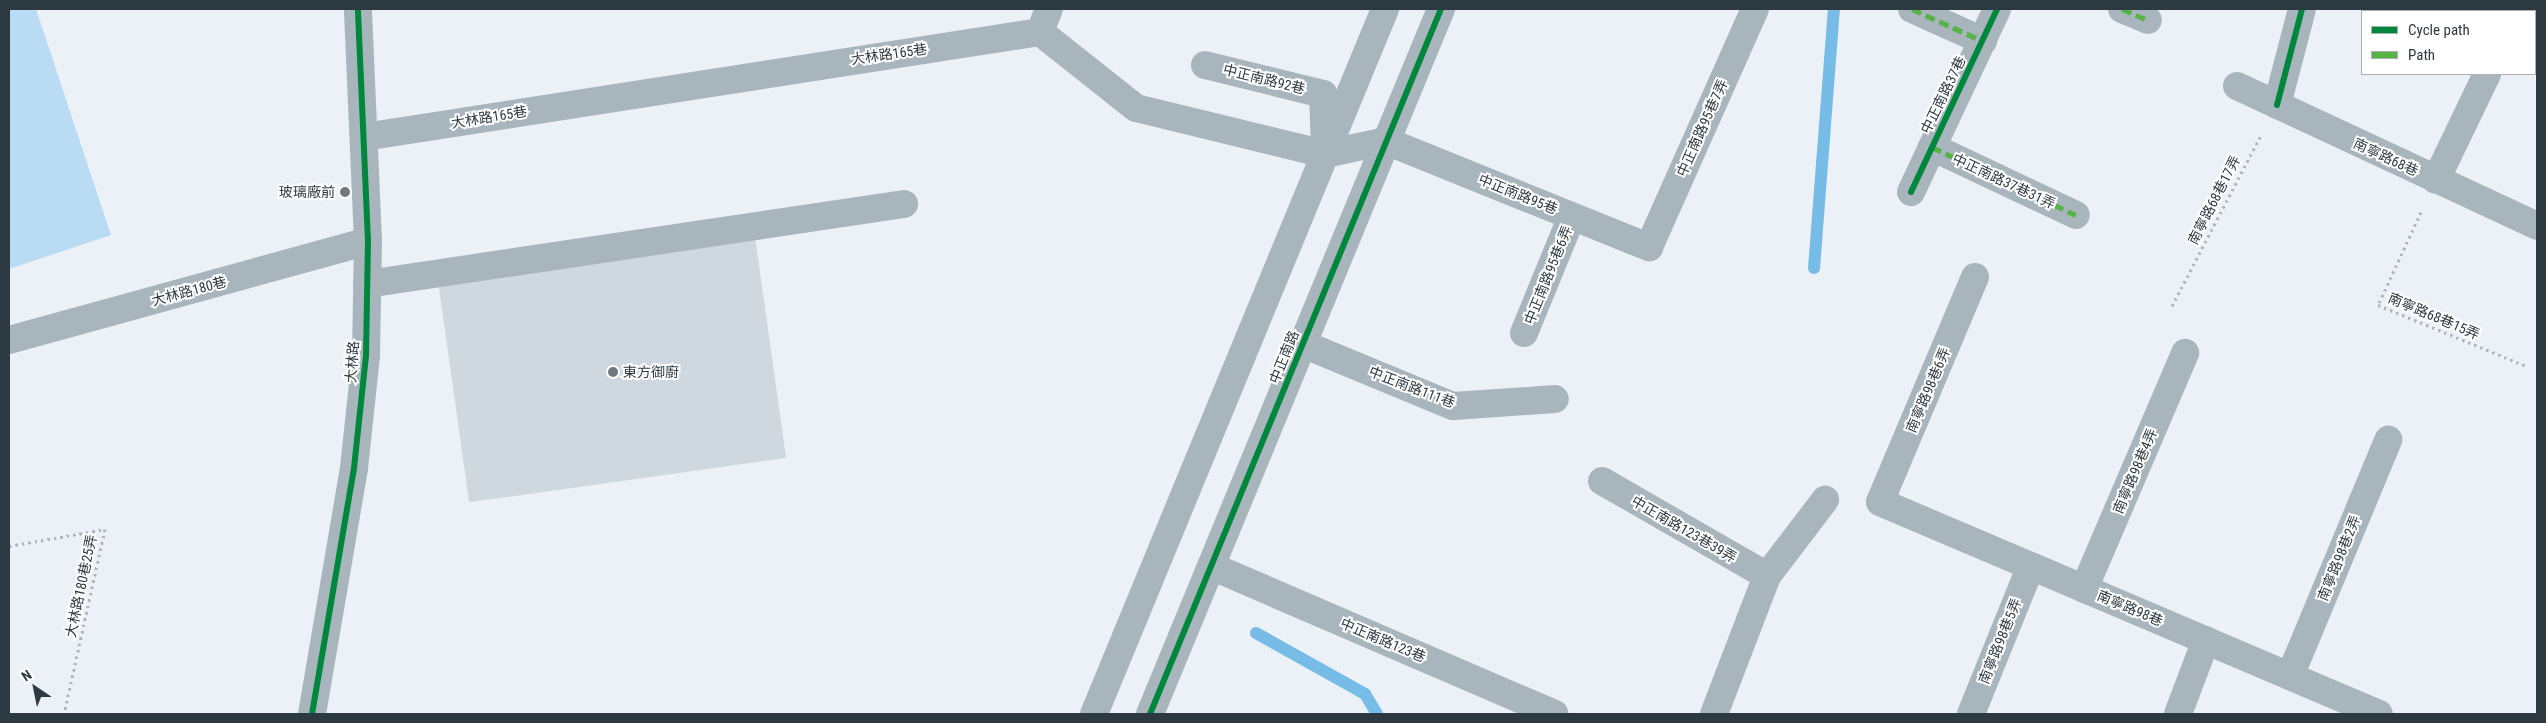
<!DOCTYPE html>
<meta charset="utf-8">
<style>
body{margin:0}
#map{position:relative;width:2546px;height:723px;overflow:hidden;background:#ebf1f6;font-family:"Roboto Condensed","Noto Sans TC",sans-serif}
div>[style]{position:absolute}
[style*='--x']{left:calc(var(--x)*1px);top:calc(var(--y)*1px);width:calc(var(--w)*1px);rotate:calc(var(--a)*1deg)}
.green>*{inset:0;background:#b9dcf4}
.stream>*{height:12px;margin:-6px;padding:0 6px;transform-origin:6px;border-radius:6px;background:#76bce7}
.building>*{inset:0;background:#d0d8df;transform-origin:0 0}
.path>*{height:3px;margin-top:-1.5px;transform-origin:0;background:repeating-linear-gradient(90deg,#aeb6bd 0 2.5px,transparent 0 6.5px)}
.minor>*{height:28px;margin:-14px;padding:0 14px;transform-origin:14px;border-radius:14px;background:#a9b5bd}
.quiet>*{height:5px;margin-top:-2.5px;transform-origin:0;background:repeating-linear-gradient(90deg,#56b347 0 10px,transparent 0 15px)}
.cycleway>*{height:6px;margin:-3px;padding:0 3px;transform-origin:3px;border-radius:3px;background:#00873e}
.dots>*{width:14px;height:14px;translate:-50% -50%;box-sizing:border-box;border:2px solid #fff;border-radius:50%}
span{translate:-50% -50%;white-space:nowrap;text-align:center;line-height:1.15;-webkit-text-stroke:4px #fff;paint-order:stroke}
.street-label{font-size:14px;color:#2d3941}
.poi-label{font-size:14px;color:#2d3941}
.right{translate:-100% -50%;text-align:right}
.left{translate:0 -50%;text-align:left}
.frame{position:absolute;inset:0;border:10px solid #2d3941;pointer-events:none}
.legend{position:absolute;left:2361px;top:10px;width:175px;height:65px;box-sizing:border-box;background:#fff;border:1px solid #abb0b3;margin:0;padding:6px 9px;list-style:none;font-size:15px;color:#2d3941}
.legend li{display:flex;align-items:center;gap:10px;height:25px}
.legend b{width:25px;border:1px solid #abb0b3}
.north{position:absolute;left:10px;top:663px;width:50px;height:50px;-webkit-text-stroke:4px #fff;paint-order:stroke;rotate:326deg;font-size:14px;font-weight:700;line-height:20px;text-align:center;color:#2d3941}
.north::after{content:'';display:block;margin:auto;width:18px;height:22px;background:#2d3941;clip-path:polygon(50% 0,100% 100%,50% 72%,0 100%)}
</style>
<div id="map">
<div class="green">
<div style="clip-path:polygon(9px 9px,36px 9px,111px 235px,9px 269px)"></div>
</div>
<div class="stream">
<div style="--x:1814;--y:268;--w:260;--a:-85.6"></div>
<div style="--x:1256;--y:633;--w:125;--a:29.2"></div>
<div style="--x:1365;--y:694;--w:23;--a:59"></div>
</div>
<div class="building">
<div style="left:755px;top:237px;width:223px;height:320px;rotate:82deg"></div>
</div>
<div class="path">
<div style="--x:2421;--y:212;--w:102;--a:114.8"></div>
<div style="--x:2378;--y:305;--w:160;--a:22.4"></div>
<div style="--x:2172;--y:306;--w:191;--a:-62.5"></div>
<div style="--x:9;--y:546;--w:97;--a:-10"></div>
<div style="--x:105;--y:529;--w:189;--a:102.5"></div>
</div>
<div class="minor">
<div style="--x:1912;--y:9;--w:78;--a:24.3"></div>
<div style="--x:2122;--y:9;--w:28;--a:23"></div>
<div style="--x:2517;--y:11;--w:2;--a:-63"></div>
<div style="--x:1040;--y:32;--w:25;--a:-69"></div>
<div style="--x:1205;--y:65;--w:122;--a:13.8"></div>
<div style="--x:1323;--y:94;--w:51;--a:87.8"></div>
<div style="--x:2237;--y:86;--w:331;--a:25"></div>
<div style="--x:2277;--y:105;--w:99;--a:-75.4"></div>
<div style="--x:364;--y:137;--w:684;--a:-8.83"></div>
<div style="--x:1040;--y:32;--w:122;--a:38.4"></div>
<div style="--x:1136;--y:108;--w:195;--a:13.7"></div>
<div style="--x:1325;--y:154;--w:62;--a:-12"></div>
<div style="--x:1386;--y:141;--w:284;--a:22"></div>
<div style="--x:1649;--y:247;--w:261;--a:-66"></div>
<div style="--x:1932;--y:147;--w:159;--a:25.3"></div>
<div style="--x:2436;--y:180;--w:118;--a:-64.3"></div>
<div style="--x:1911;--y:192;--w:202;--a:-64.8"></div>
<div style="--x:1975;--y:277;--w:244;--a:112.9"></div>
<div style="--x:1880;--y:502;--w:542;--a:23.02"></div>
<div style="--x:367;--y:284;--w:543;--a:-8.47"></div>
<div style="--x:1524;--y:333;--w:126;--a:-67.7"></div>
<div style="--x:9;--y:340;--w:372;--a:-15.4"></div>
<div style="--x:1303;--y:344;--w:162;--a:22.5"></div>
<div style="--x:1453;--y:406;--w:102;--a:-3.9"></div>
<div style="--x:1602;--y:481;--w:190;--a:29.9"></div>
<div style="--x:1211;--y:566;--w:374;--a:23.3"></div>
<div style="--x:2084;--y:589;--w:257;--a:-66.8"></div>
<div style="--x:2290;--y:676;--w:256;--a:-67.4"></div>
<div style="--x:312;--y:714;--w:250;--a:-80.3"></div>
<div style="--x:354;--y:468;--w:114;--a:-83.9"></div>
<div style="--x:366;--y:355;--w:114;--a:-89"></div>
<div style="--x:368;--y:241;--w:232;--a:-92.5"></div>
<div style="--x:1094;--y:714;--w:763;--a:-67.57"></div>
<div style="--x:1150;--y:714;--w:763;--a:-67.57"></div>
<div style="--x:1714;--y:714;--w:148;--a:-69"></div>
<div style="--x:1767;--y:576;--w:96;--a:-52.7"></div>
<div style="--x:1971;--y:714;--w:157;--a:-68"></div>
<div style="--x:2178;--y:714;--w:79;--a:-69.3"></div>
</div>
<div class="quiet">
<div style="--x:1912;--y:9;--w:78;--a:24.3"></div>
<div style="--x:2122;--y:9;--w:28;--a:23"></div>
<div style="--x:1932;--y:147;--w:159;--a:25.3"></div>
</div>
<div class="cycleway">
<div style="--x:2277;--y:105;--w:99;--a:-75.4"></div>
<div style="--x:1911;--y:192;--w:202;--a:-64.8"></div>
<div style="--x:312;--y:714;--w:250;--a:-80.3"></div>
<div style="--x:354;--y:468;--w:114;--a:-83.9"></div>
<div style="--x:366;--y:355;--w:114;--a:-89"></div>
<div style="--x:368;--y:241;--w:232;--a:-92.5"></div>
<div style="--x:1150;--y:714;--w:763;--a:-67.57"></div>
</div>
<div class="dots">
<div style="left:345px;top:192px;background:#707980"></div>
<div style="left:613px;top:372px;background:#707980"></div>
</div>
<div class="street-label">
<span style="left:889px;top:54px;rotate:-8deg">大林路165巷</span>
<span style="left:1264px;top:79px;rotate:14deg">中正南路92巷</span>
<span style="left:1943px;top:95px;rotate:-64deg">中正南路37巷</span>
<span style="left:489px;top:117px;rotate:-9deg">大林路165巷</span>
<span style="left:1702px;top:128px;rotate:-66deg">中正南路95巷7弄</span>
<span style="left:2386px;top:157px;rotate:25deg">南寧路68巷</span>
<span style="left:2004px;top:181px;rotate:25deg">中正南路37巷31弄</span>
<span style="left:1518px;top:194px;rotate:22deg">中正南路95巷</span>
<span style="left:2214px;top:200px;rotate:-63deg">南寧路68巷17弄</span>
<span style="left:1548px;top:275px;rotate:-68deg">中正南路95巷6弄</span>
<span style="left:189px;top:291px;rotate:-15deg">大林路180巷</span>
<span style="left:2434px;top:316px;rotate:23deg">南寧路68巷15弄</span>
<span style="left:1284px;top:357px;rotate:-68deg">中正南路</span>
<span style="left:352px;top:362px;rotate:-86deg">大林路</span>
<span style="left:1412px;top:387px;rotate:21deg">中正南路111巷</span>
<span style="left:1928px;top:390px;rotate:-67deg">南寧路98巷6弄</span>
<span style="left:2135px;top:471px;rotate:-67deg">南寧路98巷4弄</span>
<span style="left:1684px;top:529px;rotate:30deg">中正南路123巷39弄</span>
<span style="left:2339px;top:558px;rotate:-68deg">南寧路98巷2弄</span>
<span style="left:81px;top:586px;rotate:-78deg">大林路180巷25弄</span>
<span style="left:2130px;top:608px;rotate:23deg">南寧路98巷</span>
<span style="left:1383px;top:640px;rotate:23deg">中正南路123巷</span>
<span style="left:2000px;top:641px;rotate:-68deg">南寧路98巷5弄</span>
</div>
<div class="poi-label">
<span class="right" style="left:335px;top:192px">玻璃廠前</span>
<span class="left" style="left:623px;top:372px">東方御廚</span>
</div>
<div class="frame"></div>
<ul class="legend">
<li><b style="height:6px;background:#00873e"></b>Cycle path</li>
<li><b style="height:6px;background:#56b347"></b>Path</li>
</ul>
<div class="north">N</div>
</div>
